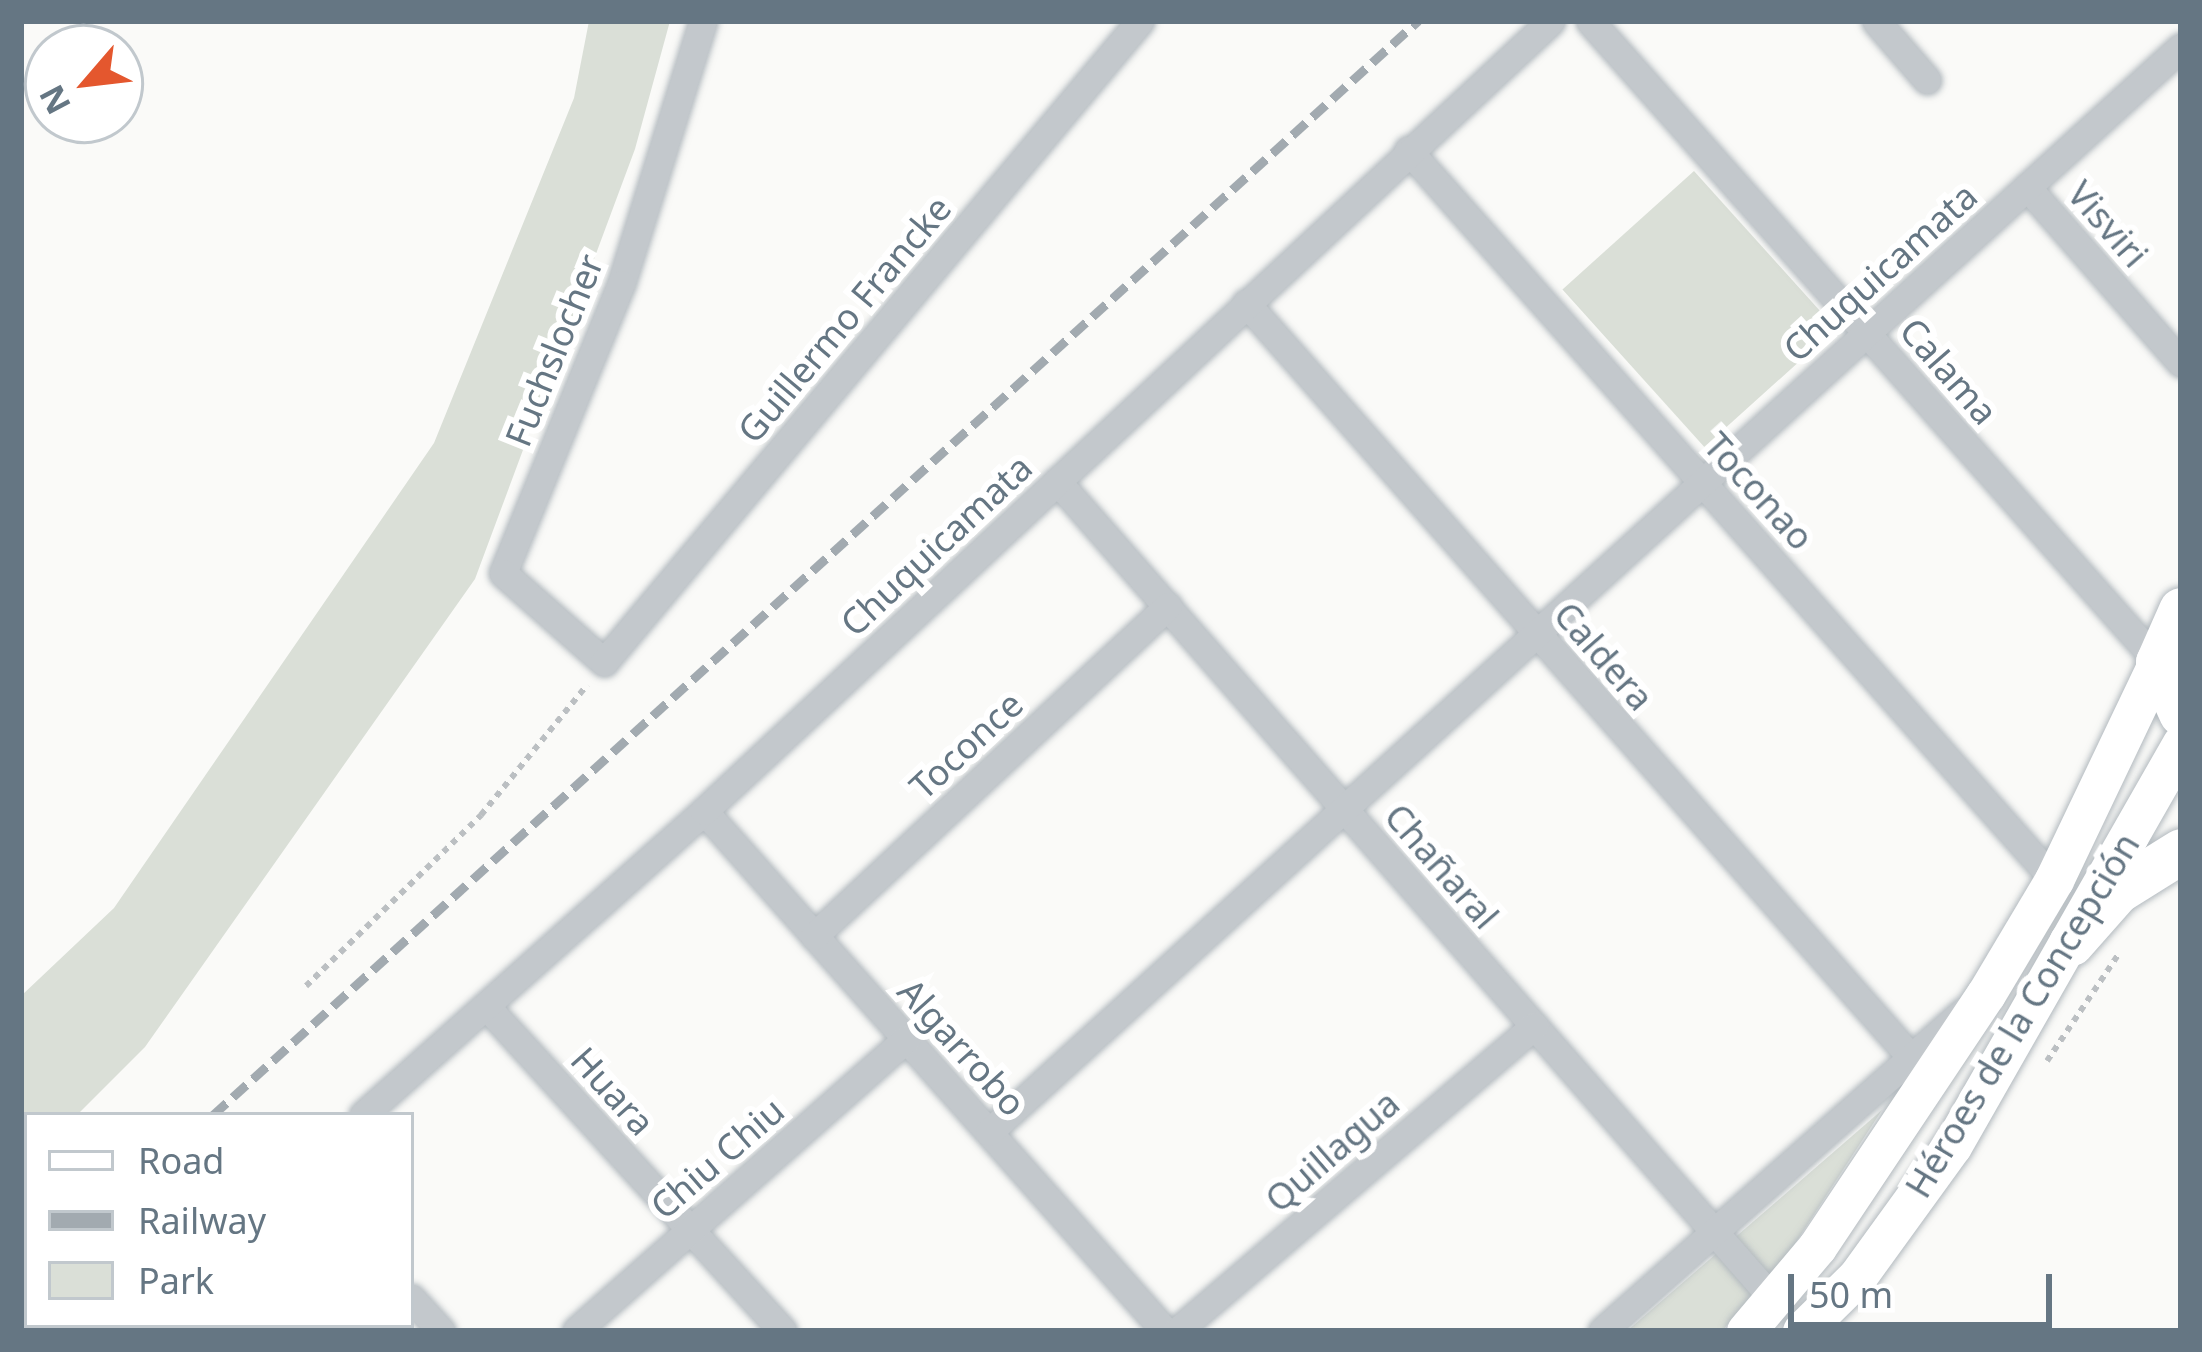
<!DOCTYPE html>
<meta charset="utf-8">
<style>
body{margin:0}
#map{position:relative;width:2202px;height:1352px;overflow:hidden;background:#fafaf8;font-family:"Noto Sans",sans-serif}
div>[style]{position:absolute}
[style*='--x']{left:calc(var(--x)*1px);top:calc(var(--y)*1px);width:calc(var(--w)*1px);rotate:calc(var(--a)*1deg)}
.green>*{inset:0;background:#dadfd7;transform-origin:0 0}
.path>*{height:6px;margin-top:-3px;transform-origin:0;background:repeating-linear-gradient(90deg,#bbbfc2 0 6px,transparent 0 12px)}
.roads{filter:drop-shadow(0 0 3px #b3babf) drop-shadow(0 0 3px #b3babf)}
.street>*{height:27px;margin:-13.5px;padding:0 13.5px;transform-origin:13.5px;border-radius:13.5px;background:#c3c8cc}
.secondary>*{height:39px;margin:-19.5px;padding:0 19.5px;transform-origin:19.5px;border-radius:19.5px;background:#fff}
.primary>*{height:45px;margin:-22.5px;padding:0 22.5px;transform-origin:22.5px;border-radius:22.5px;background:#fff}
.rail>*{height:9px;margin-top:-4.5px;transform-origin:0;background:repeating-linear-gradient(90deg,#a2aab0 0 18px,transparent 0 27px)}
span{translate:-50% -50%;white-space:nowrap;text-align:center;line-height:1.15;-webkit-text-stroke:12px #fff;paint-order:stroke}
.street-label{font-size:36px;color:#657683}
.frame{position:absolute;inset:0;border:24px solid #657683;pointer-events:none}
.legend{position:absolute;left:24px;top:1112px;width:390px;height:216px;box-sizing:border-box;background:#fff;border:3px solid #c1c8cd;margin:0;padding:15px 21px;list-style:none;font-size:36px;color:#657683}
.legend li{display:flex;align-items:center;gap:24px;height:60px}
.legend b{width:60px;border:3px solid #c1c8cd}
.north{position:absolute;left:24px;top:24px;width:120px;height:120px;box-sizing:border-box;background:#fff;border:3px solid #c1c8cd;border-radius:50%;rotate:242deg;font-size:33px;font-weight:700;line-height:48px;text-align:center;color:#657683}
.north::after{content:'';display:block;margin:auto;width:42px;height:54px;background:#e4572e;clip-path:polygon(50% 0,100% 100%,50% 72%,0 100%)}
.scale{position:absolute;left:1788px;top:1274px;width:264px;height:54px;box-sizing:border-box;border:6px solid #657683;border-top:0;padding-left:15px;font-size:36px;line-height:42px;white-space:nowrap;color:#657683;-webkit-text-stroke:9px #fff;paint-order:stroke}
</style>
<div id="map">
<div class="green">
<div style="clip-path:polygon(589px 21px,670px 21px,635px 149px,475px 579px,145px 1047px,77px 1115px,27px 1115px,21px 1170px,21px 996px,114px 908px,434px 443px,574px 98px)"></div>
<div style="left:1694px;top:171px;width:212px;height:177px;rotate:48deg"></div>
<div style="clip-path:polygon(1882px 1110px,1789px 1253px,1722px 1331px,1627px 1331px)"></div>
</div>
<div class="path">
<div style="--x:306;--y:986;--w:245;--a:-44.3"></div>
<div style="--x:481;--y:815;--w:168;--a:-50.8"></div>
<div style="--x:2047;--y:1061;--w:131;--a:-56.2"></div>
</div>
<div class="roads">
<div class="street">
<div style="--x:703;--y:21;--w:275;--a:107.3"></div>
<div style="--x:621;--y:284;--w:312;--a:112.2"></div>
<div style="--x:503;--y:573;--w:135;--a:41.4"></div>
<div style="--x:604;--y:662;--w:836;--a:-50.1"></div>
<div style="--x:1590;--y:21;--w:856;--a:48.46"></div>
<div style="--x:1876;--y:21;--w:78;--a:49.2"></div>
<div style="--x:1408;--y:150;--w:975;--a:48.49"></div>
<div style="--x:2027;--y:187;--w:234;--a:48.8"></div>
<div style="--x:1246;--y:303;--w:1003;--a:48.6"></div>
<div style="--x:1057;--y:481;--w:1087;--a:48.8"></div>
<div style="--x:704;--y:811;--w:695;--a:48.44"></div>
<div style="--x:814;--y:936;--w:484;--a:-43"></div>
<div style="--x:486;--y:1006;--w:440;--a:47.6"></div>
<div style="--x:363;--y:1115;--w:457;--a:-41.7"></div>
<div style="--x:704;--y:811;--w:1158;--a:-43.01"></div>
<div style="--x:989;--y:1132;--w:1612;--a:-42.31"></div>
<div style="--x:411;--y:1298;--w:45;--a:47.7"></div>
<div style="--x:122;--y:1331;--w:9;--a:-41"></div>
<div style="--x:576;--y:1331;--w:441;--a:-41.5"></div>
<div style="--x:1177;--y:1331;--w:470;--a:-40.5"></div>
<div style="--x:1602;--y:1331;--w:482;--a:-41.5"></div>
</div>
<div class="secondary">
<div style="--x:1746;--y:1331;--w:110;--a:-49.8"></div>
<div style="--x:1817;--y:1247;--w:304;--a:-56.3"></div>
<div style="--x:1986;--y:994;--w:133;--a:-59.2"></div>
<div style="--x:2054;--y:880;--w:242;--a:-64.5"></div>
<div style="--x:1802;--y:1331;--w:77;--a:-44.5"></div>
<div style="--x:1857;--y:1277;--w:162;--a:-54.1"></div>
<div style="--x:1952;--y:1146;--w:463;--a:-60.3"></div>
</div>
<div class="primary">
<div style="--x:2158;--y:662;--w:57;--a:-66.1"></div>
<div style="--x:2158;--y:662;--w:56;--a:65.7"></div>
<div style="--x:2071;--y:943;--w:69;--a:-48.5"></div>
<div style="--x:2117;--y:891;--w:75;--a:-32"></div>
</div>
</div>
<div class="rail">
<div style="--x:213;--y:1115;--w:1628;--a:-42.24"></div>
<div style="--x:21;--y:1290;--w:8;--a:-45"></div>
</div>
<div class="street-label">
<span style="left:2108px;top:224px;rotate:49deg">Visviri</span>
<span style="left:1880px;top:272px;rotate:-42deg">Chuquicamata</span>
<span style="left:844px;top:319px;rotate:-50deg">Guillermo Francke</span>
<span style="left:554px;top:350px;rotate:-68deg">Fuchslocher</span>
<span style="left:1949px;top:371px;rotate:49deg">Calama</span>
<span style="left:1759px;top:491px;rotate:48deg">Toconao</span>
<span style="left:936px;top:545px;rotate:-43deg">Chuquicamata</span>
<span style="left:1604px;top:656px;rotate:49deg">Caldera</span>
<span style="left:966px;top:745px;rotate:-43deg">Toconce</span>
<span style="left:1442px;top:866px;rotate:49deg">Chañaral</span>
<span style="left:2022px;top:1015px;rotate:-59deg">Héroes de la Concepción</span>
<span style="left:962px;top:1047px;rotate:48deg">Algarrobo</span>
<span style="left:613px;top:1091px;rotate:48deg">Huara</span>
<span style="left:1332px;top:1151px;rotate:-41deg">Quillagua</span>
<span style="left:717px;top:1158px;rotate:-41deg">Chiu Chiu</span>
</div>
<div class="frame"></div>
<ul class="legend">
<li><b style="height:15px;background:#fff"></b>Road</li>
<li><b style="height:15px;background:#a2aab0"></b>Railway</li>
<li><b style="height:33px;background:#dadfd7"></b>Park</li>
</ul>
<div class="north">N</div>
<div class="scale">50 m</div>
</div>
